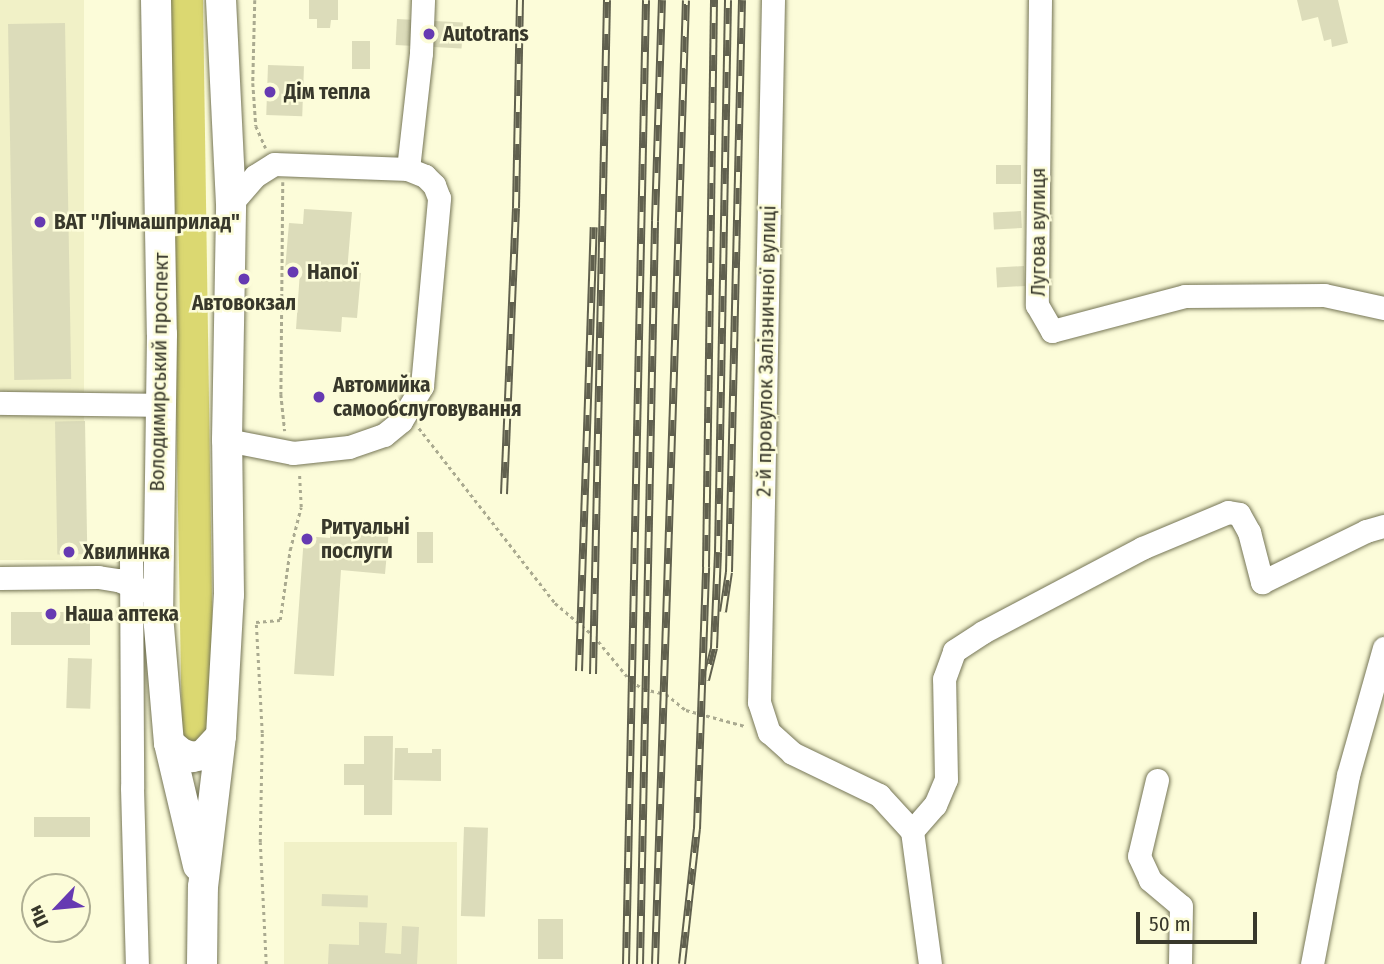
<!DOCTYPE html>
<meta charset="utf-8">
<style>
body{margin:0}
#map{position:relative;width:1384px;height:964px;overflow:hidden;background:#fcfcd9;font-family:"Fira Sans Condensed",sans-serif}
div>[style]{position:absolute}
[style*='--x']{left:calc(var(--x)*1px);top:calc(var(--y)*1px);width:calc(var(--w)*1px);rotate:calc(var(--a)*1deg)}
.built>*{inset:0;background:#f1f1c7;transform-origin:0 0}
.green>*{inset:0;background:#dbd871}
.building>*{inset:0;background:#dcdcba;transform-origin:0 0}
.path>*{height:2.5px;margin-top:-1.25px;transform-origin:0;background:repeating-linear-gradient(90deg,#aaaa90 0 3.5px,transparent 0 7px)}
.roads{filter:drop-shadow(0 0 2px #767657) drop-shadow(0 0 2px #767657)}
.minor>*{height:23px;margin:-11.5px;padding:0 11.5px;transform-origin:11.5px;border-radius:11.5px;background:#fff}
.major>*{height:30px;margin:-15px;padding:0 15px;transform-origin:15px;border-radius:15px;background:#fff}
.rail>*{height:8px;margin-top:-4px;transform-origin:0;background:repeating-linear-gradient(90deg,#fcfcd9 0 16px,#60604e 0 32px);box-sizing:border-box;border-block:2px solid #60604e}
.dots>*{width:19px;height:19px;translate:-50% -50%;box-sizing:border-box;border:4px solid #fcfcd9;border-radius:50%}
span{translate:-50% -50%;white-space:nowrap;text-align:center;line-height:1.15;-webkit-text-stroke:5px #fcfcd9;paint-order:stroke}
.poi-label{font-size:21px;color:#38382b;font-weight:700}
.left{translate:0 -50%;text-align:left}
.street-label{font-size:21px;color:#38382b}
.north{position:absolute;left:21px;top:873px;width:70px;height:70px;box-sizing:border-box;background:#fcfcd9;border:2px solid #aeae93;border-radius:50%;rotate:244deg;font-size:19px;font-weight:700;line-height:28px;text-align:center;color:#38382b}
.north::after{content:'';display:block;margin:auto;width:24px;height:32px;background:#663ab2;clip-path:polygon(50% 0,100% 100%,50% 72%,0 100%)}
.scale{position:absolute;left:1136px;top:912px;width:121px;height:32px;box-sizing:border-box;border:4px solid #38382b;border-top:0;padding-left:9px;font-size:21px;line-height:24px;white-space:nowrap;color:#38382b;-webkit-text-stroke:5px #fcfcd9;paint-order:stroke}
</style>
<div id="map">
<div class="built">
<div style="left:0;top:0;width:84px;height:560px"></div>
<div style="left:284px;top:842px;width:173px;height:122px"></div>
</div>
<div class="green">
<div style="clip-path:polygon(169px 0,203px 0,214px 737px,199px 749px,182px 735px)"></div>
</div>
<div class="building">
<div style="clip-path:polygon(309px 0,338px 0,338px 20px,331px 20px,330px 28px,317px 28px,317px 19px,309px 19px)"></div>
<div style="clip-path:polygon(1297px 0,1338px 0,1348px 43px,1332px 47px,1331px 39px,1324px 41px,1318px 17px,1302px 21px)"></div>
<div style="left:397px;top:19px;width:66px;height:26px;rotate:3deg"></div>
<div style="left:65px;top:23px;width:356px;height:57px;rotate:89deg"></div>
<div style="left:352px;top:41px;width:18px;height:28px"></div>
<div style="left:268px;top:65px;width:36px;height:50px;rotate:2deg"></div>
<div style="left:1021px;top:165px;width:19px;height:25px;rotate:90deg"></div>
<div style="clip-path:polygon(304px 209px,352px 212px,347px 272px,361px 273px,357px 318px,342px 317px,341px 332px,296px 329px,300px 271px,285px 270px,289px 223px,303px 224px)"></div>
<div style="left:1021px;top:211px;width:17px;height:28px;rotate:87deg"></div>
<div style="left:1024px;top:266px;width:20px;height:28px;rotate:87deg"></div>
<div style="left:85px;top:421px;width:133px;height:30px;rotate:89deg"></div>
<div style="clip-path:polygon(331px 524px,389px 530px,385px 574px,341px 570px,334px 676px,294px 674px,304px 536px,330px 538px)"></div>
<div style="left:417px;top:532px;width:16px;height:31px"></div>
<div style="left:90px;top:612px;width:33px;height:79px;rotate:90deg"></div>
<div style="left:68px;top:658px;width:24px;height:50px;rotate:2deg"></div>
<div style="clip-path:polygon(364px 736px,393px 736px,392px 815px,364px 815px,364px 785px,344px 785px,344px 764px,364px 764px)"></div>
<div style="clip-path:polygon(395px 748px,408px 748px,408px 753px,432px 753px,432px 749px,441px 749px,441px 781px,394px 780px)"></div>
<div style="left:90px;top:817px;width:20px;height:56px;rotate:90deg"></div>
<div style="left:464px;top:827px;width:24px;height:89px;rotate:2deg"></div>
<div style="left:322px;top:894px;width:46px;height:12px;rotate:2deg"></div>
<div style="left:538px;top:919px;width:25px;height:40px"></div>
<div style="clip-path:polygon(359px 922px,387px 923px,385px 953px,401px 954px,402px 926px,419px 927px,417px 964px,328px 964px,329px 944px,359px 945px)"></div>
</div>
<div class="path">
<div style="--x:255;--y:0;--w:83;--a:91.4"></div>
<div style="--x:253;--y:83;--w:43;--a:86"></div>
<div style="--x:256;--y:126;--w:24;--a:66"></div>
<div style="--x:283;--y:182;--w:212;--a:90.5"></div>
<div style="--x:281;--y:394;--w:37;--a:84"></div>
<div style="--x:419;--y:428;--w:222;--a:52.1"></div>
<div style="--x:555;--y:603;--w:51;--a:40.2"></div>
<div style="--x:594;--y:636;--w:58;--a:50.6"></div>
<div style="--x:631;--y:681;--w:15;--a:32"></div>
<div style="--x:644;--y:689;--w:23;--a:13"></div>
<div style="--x:666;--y:694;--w:26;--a:39"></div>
<div style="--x:686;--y:710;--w:61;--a:15.2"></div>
<div style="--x:266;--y:964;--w:122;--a:-92.8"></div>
<div style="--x:260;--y:842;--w:109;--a:-88.9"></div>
<div style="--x:262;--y:733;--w:111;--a:-93.1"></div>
<div style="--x:256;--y:622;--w:24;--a:-5"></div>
<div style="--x:280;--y:620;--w:71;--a:-81.9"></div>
<div style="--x:290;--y:550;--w:44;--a:-75.7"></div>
<div style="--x:301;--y:507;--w:34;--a:-93"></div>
</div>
<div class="roads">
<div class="minor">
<div style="--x:773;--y:0;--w:702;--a:91.14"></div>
<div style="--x:759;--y:702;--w:32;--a:72"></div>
<div style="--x:769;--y:732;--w:31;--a:42"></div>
<div style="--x:792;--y:753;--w:97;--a:25.8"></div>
<div style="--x:879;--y:795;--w:49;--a:47.5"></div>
<div style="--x:912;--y:831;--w:134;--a:82.3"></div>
<div style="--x:1040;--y:0;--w:305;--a:90.6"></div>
<div style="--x:1037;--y:305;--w:30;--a:60"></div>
<div style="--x:1052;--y:331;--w:138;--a:-14.7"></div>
<div style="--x:1185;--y:296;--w:139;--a:-0.4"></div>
<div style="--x:1324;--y:295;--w:61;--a:12.2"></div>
<div style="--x:408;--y:169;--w:117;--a:-83.6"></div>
<div style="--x:421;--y:53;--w:53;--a:-87.8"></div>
<div style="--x:0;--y:403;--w:160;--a:0.7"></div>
<div style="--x:227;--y:440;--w:67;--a:11.1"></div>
<div style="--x:293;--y:453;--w:56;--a:-6.1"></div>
<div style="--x:349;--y:447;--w:37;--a:-19"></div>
<div style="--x:384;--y:435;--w:22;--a:-39"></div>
<div style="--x:401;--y:421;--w:41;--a:-59"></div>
<div style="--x:422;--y:386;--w:189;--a:-84.8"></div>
<div style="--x:439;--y:198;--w:14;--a:-111"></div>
<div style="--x:434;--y:185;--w:13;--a:-135"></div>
<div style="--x:425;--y:176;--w:18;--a:-158"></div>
<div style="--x:408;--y:169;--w:134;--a:-177.9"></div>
<div style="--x:274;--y:164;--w:22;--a:148"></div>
<div style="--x:255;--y:176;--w:37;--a:131"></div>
<div style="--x:131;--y:561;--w:227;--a:89.7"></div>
<div style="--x:132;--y:788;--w:176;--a:88.4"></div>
<div style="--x:0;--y:578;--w:98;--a:-0.6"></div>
<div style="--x:98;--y:577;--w:20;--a:9"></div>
<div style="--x:118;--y:580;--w:26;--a:23"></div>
<div style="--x:1157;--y:780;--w:78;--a:103.3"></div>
<div style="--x:1139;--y:856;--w:26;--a:65"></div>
<div style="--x:1150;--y:880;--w:40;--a:40"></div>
<div style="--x:1181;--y:906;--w:58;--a:91"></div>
<div style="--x:912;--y:831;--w:35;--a:-49"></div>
<div style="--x:935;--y:805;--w:28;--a:-67"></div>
<div style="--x:946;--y:779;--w:100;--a:-91.1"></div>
<div style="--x:944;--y:679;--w:30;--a:-70"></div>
<div style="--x:954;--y:651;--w:35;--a:-33"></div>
<div style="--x:983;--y:632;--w:180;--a:-27.8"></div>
<div style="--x:1142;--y:548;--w:93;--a:-22.7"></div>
<div style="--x:1228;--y:512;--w:11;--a:10"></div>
<div style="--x:1239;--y:514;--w:21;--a:61"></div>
<div style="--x:1249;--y:532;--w:52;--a:75.4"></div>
<div style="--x:1262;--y:582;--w:116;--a:-26.1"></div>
<div style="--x:1366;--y:531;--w:19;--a:-16"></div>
<div style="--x:1312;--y:964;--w:192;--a:-79.2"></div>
<div style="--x:1348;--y:775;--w:132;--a:-74.2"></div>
</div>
<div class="major">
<div style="--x:156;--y:0;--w:334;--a:89"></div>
<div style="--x:162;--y:334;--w:281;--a:90.8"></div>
<div style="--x:158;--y:615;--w:128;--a:85.1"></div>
<div style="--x:169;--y:743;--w:16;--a:40"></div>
<div style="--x:181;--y:753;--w:12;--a:20"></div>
<div style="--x:192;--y:757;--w:11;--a:-10"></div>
<div style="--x:203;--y:755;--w:26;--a:-47"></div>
<div style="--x:169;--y:743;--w:126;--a:76.7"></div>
<div style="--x:202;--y:964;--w:77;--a:-89.3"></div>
<div style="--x:203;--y:887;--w:152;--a:-83.2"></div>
<div style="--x:221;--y:736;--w:141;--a:-86.8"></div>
<div style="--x:229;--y:595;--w:155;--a:-90.7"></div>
<div style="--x:227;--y:440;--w:236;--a:-89"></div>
<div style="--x:231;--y:204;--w:204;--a:-92.8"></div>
</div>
</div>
<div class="rail">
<div style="--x:504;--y:494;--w:286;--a:-87.6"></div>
<div style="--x:516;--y:208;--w:208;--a:-88.9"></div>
<div style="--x:723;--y:612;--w:40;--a:-81.5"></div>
<div style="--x:729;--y:572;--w:572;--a:-88.7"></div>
<div style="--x:579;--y:671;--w:444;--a:-88.1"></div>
<div style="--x:593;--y:674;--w:674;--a:-88.81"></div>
<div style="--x:706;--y:680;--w:33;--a:-76"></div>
<div style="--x:714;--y:648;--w:96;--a:-87.6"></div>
<div style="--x:718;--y:552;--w:552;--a:-88.96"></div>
<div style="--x:626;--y:964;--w:964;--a:-88.81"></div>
<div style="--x:640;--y:964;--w:743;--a:-88.84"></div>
<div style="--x:655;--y:221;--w:221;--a:-88.2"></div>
<div style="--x:655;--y:964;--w:964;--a:-88.16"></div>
<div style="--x:682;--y:964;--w:136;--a:-83.7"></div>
<div style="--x:697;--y:829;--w:262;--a:-88"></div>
<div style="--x:706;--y:567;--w:567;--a:-89.19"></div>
</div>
<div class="dots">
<div style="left:429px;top:34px;background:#663ab2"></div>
<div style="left:270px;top:92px;background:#663ab2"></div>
<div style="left:40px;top:222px;background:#663ab2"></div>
<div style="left:293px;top:272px;background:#663ab2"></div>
<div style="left:244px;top:279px;background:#663ab2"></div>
<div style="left:319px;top:397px;background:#663ab2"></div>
<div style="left:307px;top:539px;background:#663ab2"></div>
<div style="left:69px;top:552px;background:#663ab2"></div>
<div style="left:51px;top:614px;background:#663ab2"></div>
</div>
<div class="poi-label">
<span class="left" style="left:443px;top:34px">Autotrans</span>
<span class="left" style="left:284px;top:92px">Дім тепла</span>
<span class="left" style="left:54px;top:222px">ВАТ "Лічмашприлад"</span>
<span class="left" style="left:307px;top:272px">Напої</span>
<span style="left:244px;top:303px">Автовокзал</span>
<span class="left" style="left:333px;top:397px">Автомийка<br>самообслуговування</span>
<span class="left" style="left:321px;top:539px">Ритуальні<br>послуги</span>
<span class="left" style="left:83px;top:552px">Хвилинка</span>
<span class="left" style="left:65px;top:614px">Наша аптека</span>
</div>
<div class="street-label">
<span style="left:1038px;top:232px;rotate:-90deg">Лугова вулиця</span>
<span style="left:766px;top:351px;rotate:-89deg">2-й провулок Залізничної вулиці</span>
<span style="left:159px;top:372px;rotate:-89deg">Володимирський проспект</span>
</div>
<div class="north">Пн</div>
<div class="scale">50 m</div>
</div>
